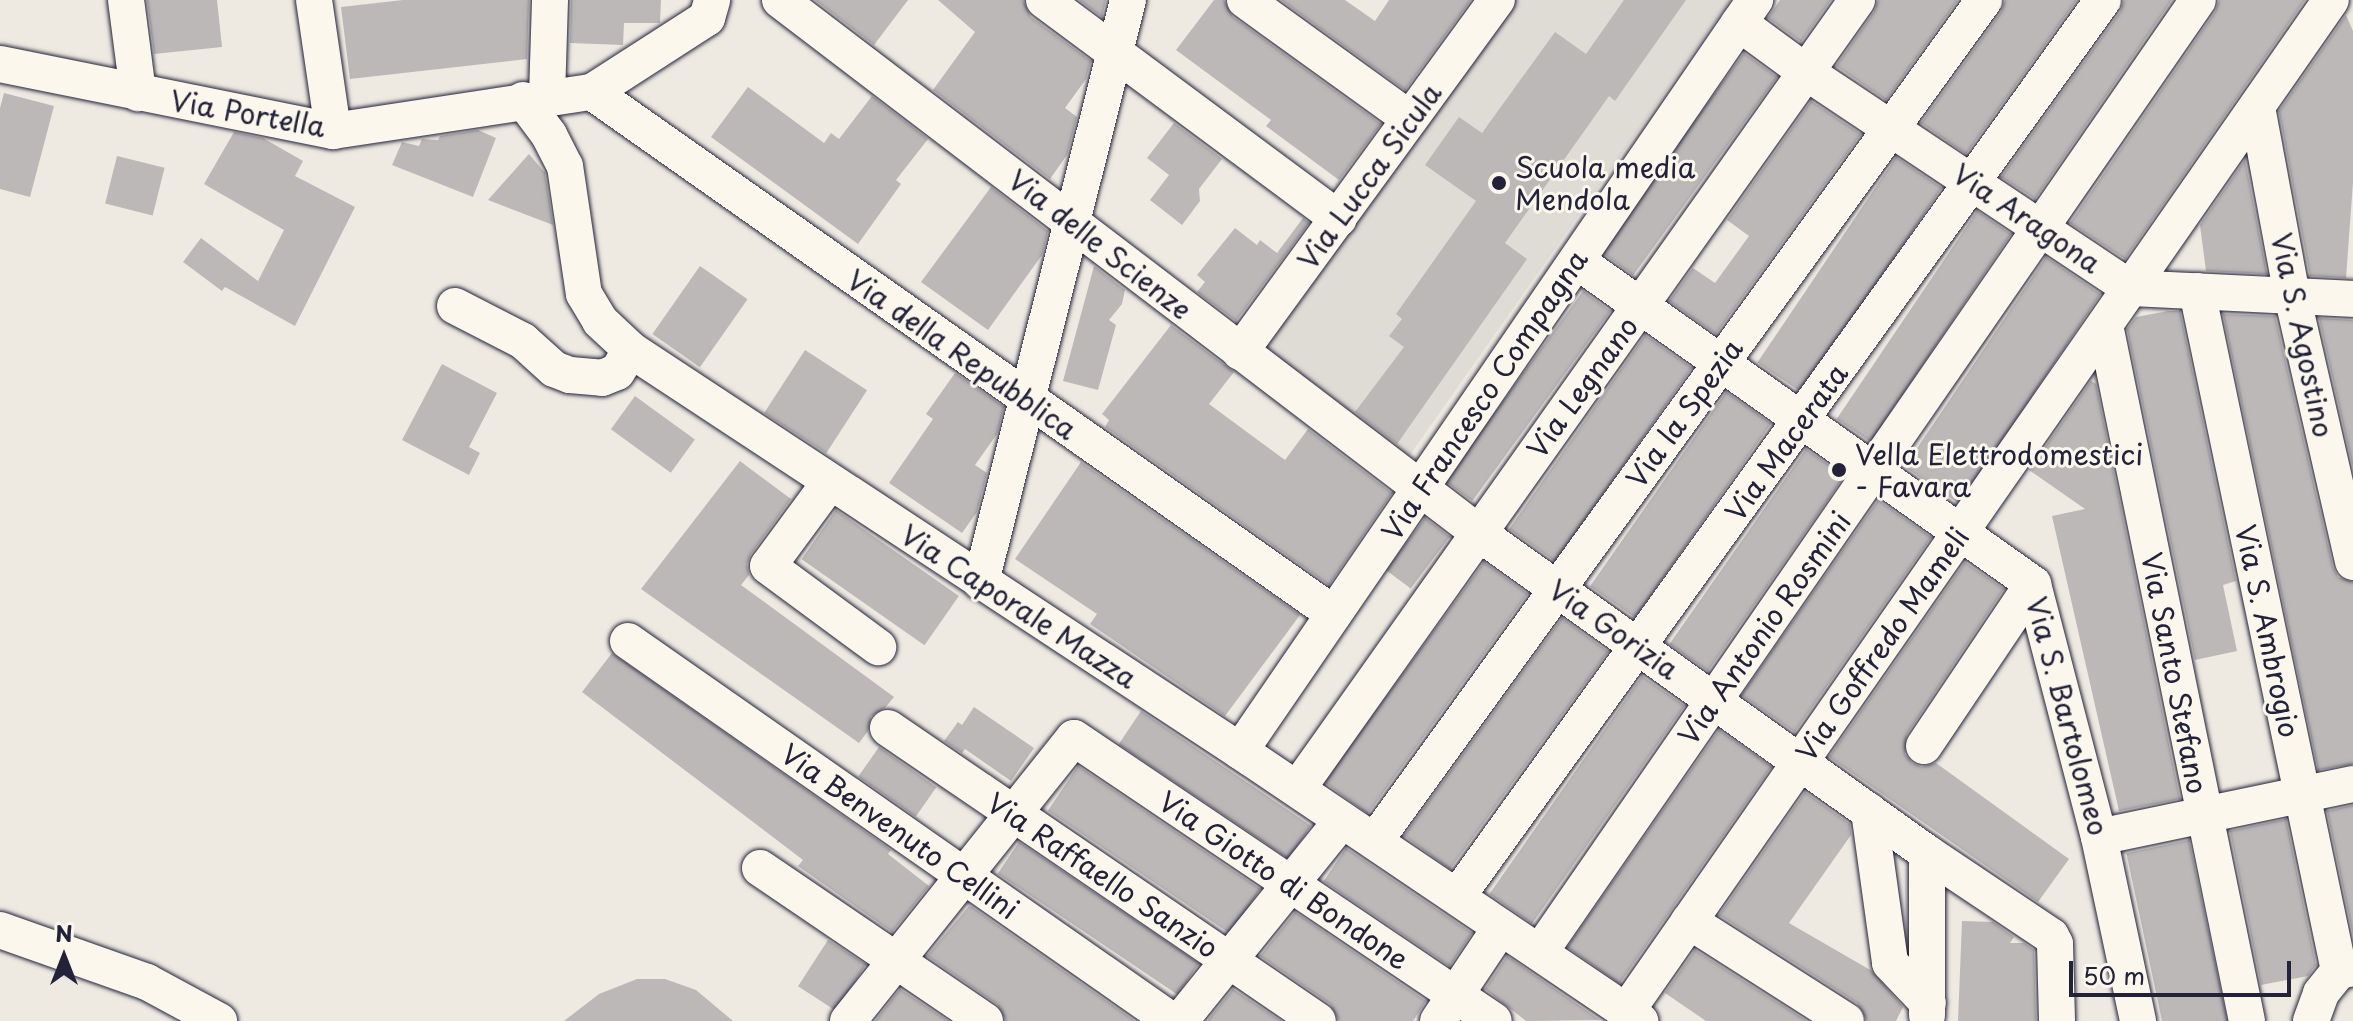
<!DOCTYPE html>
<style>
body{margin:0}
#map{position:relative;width:2353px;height:1021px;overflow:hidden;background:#eeeae2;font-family:"Playpen Sans",sans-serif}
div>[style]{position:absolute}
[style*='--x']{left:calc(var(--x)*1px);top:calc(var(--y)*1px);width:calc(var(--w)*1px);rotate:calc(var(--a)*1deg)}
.built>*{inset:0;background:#dfdbd5}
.building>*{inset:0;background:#bcb8b8;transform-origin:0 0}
.roads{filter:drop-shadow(0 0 2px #22223b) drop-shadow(0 0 2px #22223b)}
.minor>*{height:36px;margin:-18px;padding:0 18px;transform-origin:18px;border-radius:18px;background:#fbf7ec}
.dots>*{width:22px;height:22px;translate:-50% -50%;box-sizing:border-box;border:4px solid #fbf7ec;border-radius:50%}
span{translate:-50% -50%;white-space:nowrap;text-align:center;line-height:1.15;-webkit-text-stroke:6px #fbf7ec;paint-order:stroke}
.street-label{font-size:28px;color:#22223b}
.poi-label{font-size:28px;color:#22223b}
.left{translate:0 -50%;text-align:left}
.north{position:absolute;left:24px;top:917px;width:80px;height:80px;-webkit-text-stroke:6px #fbf7ec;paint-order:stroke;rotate:0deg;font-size:22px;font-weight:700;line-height:32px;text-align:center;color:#22223b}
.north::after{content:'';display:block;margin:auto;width:28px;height:36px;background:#22223b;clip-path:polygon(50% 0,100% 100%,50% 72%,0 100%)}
.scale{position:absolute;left:2069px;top:961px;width:222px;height:36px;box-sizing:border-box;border:4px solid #22223b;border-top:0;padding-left:10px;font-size:24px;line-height:28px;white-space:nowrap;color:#22223b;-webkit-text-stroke:6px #fbf7ec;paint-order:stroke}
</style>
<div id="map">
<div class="built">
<div style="clip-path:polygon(1512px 0,1730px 0,1405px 462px,1271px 366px,1263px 345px)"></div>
</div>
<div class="building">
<div style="clip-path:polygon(147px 0,217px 0,222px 47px,154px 54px)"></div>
<div style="clip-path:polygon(403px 0,529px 0,527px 59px,350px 79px,341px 7px)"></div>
<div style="clip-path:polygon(571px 0,661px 0,660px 23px,624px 23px,623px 45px,570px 43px)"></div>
<div style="clip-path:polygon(815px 0,908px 0,874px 45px)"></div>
<div style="clip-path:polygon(938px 0,1023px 0,1031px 17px,1091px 61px,1086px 79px,1065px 108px,1077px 117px,1067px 155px,1050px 179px,933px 90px,975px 32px)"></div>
<div style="clip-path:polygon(1079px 0,1106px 0,1102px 17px)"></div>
<div style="clip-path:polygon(1214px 0,1224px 0,1233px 17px,1381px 124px,1339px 180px,1266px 126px,1271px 120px,1176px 50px)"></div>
<div style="clip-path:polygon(1281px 0,1345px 0,1375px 21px,1389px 0,1471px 0,1405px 90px)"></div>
<div style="clip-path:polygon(1624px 0,1686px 0,1615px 101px,1609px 96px,1505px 243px,1527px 259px,1397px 444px,1355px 412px,1404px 347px,1389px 336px,1402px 319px,1396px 314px,1476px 201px,1425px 165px,1459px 117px,1482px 133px,1555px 32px,1586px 54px)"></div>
<div style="clip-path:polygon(1780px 0,1831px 0,1801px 42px,1768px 18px)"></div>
<div style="clip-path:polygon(1878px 0,1958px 0,1886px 100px,1836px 66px,1874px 12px)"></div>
<div style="clip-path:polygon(2005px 0,2077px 0,1966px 154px,1921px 123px,2001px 12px)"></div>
<div style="clip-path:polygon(2124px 0,2172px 0,2035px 199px,2001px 177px,2120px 12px)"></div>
<div style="clip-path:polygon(2219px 0,2305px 0,2125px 259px,2070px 223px,2215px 12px)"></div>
<div style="clip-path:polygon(2346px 15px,2353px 31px,2353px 182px,2346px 278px,2310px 276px,2279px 111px)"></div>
<div style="left:1744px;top:53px;width:41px;height:245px;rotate:36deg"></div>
<div style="clip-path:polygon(748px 87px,824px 143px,831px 133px,839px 139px,872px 96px,928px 139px,896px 180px,901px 184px,858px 244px,711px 137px)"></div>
<div style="clip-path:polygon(4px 93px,54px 106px,30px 197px,0 189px,0 108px)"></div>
<div style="clip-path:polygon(1811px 101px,1861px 134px,1716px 334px,1669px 301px,1693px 268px,1715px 283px,1749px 236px,1727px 220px)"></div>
<div style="clip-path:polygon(1174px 123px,1222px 159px,1199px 189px,1200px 201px,1182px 225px,1150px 200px,1169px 175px,1147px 158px)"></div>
<div style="clip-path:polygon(478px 130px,496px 138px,473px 197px,392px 165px,402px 142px,419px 146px,422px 139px,438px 140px,440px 136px)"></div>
<div style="clip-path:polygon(234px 132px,263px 138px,303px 161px,295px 176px,355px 207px,295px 326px,225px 287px,222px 291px,183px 262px,201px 238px,258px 281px,284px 230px,204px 184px)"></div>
<div style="clip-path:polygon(529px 154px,545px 173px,553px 225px,488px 200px)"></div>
<div style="left:117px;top:156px;width:49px;height:49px;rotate:14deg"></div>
<div style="left:1896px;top:157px;width:55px;height:248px;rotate:34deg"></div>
<div style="clip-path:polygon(2245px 160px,2267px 274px,2206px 271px,2200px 225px)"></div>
<div style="clip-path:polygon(991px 187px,1048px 231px,1042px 255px,988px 330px,921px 282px)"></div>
<div style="left:1977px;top:211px;width:41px;height:251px;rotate:34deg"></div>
<div style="clip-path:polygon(1303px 218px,1309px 223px,1236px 321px,1197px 292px,1205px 282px,1197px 275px,1235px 228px,1257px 245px,1260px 240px,1277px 253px)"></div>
<div style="left:2046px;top:257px;width:66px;height:253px;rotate:34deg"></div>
<div style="left:700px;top:266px;width:58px;height:83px;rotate:35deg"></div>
<div style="clip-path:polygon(1094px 266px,1125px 290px,1122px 304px,1109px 320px,1116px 325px,1098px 390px,1063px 381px)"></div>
<div style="left:1583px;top:291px;width:34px;height:235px;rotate:36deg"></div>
<div style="clip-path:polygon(2168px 311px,2180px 311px,2236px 581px,2223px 585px,2237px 651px,2195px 660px,2127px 329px,2136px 317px)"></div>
<div style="clip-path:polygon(2223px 314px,2275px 316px,2333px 567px,2338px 577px,2353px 582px,2353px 764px,2318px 770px)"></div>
<div style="clip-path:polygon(2319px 318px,2353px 320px,2353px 468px)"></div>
<div style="clip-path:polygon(1171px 325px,1234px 372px,1209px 404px,1285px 460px,1308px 429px,1392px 493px,1329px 585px,1105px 427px,1109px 420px,1102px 414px)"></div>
<div style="left:1645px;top:335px;width:57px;height:237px;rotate:35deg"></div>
<div style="left:805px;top:350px;width:74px;height:75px;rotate:33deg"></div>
<div style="clip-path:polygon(442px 364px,497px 393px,469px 447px,480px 453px,469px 475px,402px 440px)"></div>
<div style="clip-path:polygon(955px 373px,1004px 407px,997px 434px,975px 465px,987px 473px,977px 512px,962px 533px,889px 483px,933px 419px,926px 414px)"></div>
<div style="clip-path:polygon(2091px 381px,2096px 384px,2180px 799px,2119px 811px,2052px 516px,2085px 509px,2029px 470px)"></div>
<div style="left:1726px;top:392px;width:55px;height:237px;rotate:35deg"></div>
<div style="left:635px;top:396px;width:74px;height:41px;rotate:36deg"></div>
<div style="left:1806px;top:449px;width:47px;height:238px;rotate:35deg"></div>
<div style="clip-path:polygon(740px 461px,791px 499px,751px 554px,747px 564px,749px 575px,741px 585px,894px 697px,885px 708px,871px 716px,868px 731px,859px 743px,641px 589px)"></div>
<div style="clip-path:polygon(1081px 462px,1300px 615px,1225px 716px,1090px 624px,1097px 614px,1015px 559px)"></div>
<div style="left:1878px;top:500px;width:65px;height:238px;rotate:35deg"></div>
<div style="left:836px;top:510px;width:150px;height:60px;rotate:35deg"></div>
<div style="left:1425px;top:518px;width:31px;height:65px;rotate:37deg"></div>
<div style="left:1484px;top:562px;width:54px;height:272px;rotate:36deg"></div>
<div style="clip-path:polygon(1965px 562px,2004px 589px,1907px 734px,1905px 754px,1912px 763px,1922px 767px,1936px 763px,2069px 859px,2038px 902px,1829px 757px)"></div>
<div style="left:1562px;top:618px;width:57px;height:269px;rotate:36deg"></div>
<div style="clip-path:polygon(612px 653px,891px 850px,888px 854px,929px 886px,892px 932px,798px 866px,803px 860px,582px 692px)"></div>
<div style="left:1642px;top:676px;width:52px;height:266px;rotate:35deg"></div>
<div style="clip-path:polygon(974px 707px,1034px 748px,1011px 781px,965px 749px,962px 753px,944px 741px,958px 722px,962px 725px)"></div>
<div style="left:1141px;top:711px;width:205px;height:40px;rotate:34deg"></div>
<div style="left:1719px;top:730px;width:64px;height:265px;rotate:35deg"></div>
<div style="left:879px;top:747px;width:70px;height:36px;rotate:35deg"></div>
<div style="left:1078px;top:766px;width:220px;height:54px;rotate:34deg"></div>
<div style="clip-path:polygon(1805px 792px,1850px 824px,1851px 835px,1789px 923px,1872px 971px,1903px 1007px,1896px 1021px,1867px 1021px,1857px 1003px,1719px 915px)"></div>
<div style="clip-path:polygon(2353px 805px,2353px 935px,2327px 811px)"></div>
<div style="clip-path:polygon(2286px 819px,2316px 965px,2308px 976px,2261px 985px,2230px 831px)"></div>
<div style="left:2189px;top:840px;width:185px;height:64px;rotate:78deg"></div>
<div style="left:1019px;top:842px;width:217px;height:38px;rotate:34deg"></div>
<div style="left:1346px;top:848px;width:152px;height:40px;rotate:34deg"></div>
<div style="clip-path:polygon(969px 906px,972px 907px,1135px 1021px,1006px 1021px,997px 1004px,927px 956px)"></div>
<div style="clip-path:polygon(1295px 912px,1426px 1001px,1413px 1021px,1339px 1021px,1330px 1004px,1260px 956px)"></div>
<div style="clip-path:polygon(1962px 921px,1993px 922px,2014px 937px,2010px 943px,2024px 943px,2034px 950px,2036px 1021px,1958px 1021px)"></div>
<div style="left:828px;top:940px;width:45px;height:55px;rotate:33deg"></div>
<div style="clip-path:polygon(1695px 950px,1807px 1021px,1706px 1021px,1665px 993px)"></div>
<div style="clip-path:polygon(1507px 956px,1600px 1020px,1526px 1021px,1485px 989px)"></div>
<div style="clip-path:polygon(637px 979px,665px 979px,696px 990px,733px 1021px,564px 1021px,599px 994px)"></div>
<div style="clip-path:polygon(900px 989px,948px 1021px,875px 1021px)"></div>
<div style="clip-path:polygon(1233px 989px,1281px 1021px,1207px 1021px)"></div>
</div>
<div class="roads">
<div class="minor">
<div style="--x:126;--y:0;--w:94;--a:82.6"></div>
<div style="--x:314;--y:0;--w:132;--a:81.7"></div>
<div style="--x:780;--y:0;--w:889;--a:37.32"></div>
<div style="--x:1487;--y:539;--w:541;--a:35.51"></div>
<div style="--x:1927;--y:853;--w:149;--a:33.8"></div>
<div style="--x:2051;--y:936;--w:9;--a:63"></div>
<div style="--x:2055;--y:944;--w:77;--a:88.5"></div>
<div style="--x:1044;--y:0;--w:367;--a:36.6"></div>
<div style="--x:1245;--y:0;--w:203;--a:35.8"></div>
<div style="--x:1739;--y:23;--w:83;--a:36.2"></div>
<div style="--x:1806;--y:72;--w:389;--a:33.7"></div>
<div style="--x:2130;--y:288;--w:223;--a:2.8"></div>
<div style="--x:0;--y:64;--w:340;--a:11.4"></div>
<div style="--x:333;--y:131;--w:262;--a:-8.6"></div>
<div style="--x:592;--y:92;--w:137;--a:-32.8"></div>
<div style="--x:707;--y:18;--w:19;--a:-74"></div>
<div style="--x:592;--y:92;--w:907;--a:35.13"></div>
<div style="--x:547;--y:96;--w:96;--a:-88.2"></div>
<div style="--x:523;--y:100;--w:44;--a:53.4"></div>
<div style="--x:549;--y:135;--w:35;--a:63"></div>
<div style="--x:565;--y:166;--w:129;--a:81.6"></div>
<div style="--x:584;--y:294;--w:31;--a:59"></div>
<div style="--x:600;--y:321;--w:42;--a:43.1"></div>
<div style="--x:631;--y:350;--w:729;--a:33.36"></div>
<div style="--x:1240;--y:751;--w:483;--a:34"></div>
<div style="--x:2257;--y:107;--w:191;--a:79.5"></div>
<div style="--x:2292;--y:295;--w:274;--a:77.1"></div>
<div style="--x:1577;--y:261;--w:559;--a:35.31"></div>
<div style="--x:2033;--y:584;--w:261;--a:75.4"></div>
<div style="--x:2099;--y:837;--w:188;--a:78"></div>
<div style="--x:2197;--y:291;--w:695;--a:78.2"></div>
<div style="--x:455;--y:306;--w:76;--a:27.2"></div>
<div style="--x:523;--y:341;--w:42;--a:42.1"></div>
<div style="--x:554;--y:369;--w:17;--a:21"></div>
<div style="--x:570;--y:375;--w:32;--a:5"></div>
<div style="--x:602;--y:378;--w:16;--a:-22"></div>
<div style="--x:617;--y:372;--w:26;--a:-58"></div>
<div style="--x:2105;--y:325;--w:710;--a:78.47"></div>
<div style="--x:1240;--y:352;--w:436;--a:-53.9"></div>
<div style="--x:830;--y:482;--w:104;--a:126.4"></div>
<div style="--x:768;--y:566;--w:137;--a:36.4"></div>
<div style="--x:981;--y:582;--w:600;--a:-75.82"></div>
<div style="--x:628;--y:641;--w:664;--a:34.94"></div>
<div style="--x:888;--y:728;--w:520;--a:34.27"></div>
<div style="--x:1924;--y:746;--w:195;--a:-56.1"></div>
<div style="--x:1240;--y:751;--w:911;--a:-55.56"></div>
<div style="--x:1308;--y:774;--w:949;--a:-54.65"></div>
<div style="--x:1869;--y:811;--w:153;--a:82.1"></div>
<div style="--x:1890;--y:963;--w:55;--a:46.5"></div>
<div style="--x:1385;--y:827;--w:1021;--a:-54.08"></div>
<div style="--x:2099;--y:837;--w:259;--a:-11.8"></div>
<div style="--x:1927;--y:853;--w:162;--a:90"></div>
<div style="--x:760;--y:868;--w:272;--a:34.2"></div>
<div style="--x:1467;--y:883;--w:1088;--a:-54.24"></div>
<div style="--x:1689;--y:921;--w:186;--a:32.5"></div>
<div style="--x:0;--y:930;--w:156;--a:19.5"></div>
<div style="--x:147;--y:982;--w:82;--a:28.4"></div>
<div style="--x:1549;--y:939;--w:1141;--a:-55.35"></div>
<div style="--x:1626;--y:1012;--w:1233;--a:-55.14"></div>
<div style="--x:848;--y:1021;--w:362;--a:-51.4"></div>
<div style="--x:1074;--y:738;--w:506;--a:33.97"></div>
<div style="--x:1180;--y:1021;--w:258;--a:-51.1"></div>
<div style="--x:1438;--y:1021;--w:113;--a:-56.2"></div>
<div style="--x:2311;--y:1021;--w:30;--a:-70"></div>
<div style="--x:2321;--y:993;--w:28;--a:-51"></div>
<div style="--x:2339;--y:971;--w:14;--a:-12"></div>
</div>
</div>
<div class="dots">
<div style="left:1499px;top:183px;background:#22223b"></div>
<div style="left:1839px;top:470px;background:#22223b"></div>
</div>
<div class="street-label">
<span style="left:248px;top:113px;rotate:10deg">Via Portella</span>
<span style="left:1369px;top:176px;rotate:-54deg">Via Lucca Sicula</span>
<span style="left:2027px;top:218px;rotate:34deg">Via Aragona</span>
<span style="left:1100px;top:244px;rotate:38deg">Via delle Scienze</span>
<span style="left:2303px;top:335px;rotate:78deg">Via S. Agostino</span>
<span style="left:962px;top:354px;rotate:35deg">Via della Repubblica</span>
<span style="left:1582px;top:387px;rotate:-54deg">Via Legnano</span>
<span style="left:1484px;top:395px;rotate:-56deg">Via Francesco Compagna</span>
<span style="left:1684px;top:413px;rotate:-54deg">Via la Spezia</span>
<span style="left:1786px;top:442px;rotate:-54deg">Via Macerata</span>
<span style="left:1019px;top:606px;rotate:33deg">Via Caporale Mazza</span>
<span style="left:1764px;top:628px;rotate:-55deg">Via Antonio Rosmini</span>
<span style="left:1614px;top:629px;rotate:35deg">Via Gorizia</span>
<span style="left:2268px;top:631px;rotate:78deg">Via S. Ambrogio</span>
<span style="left:1882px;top:644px;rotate:-55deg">Via Goffredo Mameli</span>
<span style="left:2175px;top:673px;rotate:79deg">Via Santo Stefano</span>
<span style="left:2068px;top:716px;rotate:75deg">Via S. Bartolomeo</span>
<span style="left:900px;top:831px;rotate:35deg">Via Benvenuto Cellini</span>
<span style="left:1103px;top:875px;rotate:34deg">Via Raffaello Sanzio</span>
<span style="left:1284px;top:880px;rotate:34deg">Via Giotto di Bondone</span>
</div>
<div class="poi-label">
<span class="left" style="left:1515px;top:183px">Scuola media<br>Mendola</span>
<span class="left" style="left:1855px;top:470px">Vella Elettrodomestici<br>- Favara</span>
</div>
<div class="north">N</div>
<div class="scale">50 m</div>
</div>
